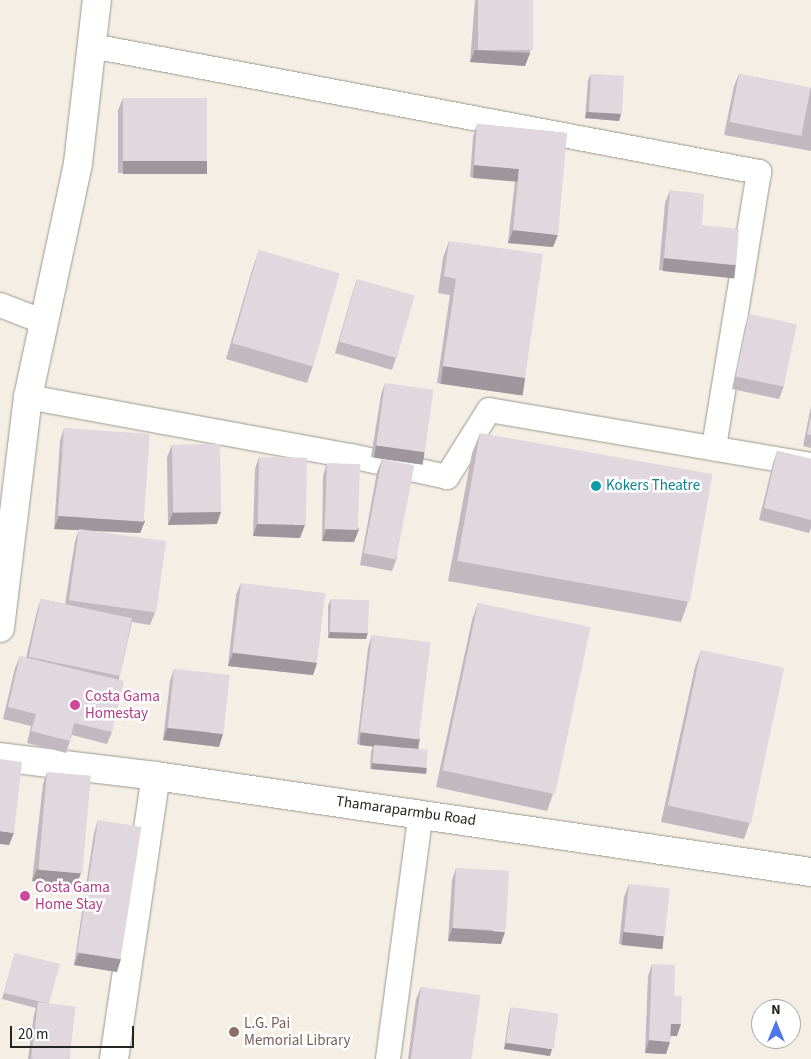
<!DOCTYPE html>
<style>
body{margin:0}
#map{position:relative;width:811px;height:1059px;overflow:hidden;background:#f4eee4;font-family:"Source Sans 3",sans-serif}
div>[style]{position:absolute}
[style*='--x']{left:calc(var(--x)*1px);top:calc(var(--y)*1px);width:calc(var(--w)*1px);rotate:calc(var(--a)*1deg)}
.roads{filter:drop-shadow(0 0 1px #9d988e) drop-shadow(0 0 1px #9d988e)}
.lane>*{height:24px;margin:-12px;padding:0 12px;transform-origin:12px;border-radius:12px;background:#fff}
.street>*{height:28px;margin:-14px;padding:0 14px;transform-origin:14px;border-radius:14px;background:#fff}
.wall>*{inset:0;background:#c2b9c0}
.shaded-wall>*{inset:0;background:#9e969c;transform-origin:0 0}
.building>*{inset:0;background:#e1d7df;transform-origin:0 0}
.dots>*{width:14px;height:14px;translate:-50% -50%;box-sizing:border-box;border:2px solid #fff;border-radius:50%}
span{translate:-50% -50%;white-space:nowrap;text-align:center;line-height:1.15;-webkit-text-stroke:5px #fff;paint-order:stroke}
.culture-label{font-size:15px;color:#0d838f}
.left{translate:0 -50%;text-align:left}
.hotel-label{font-size:15px;color:#b23c85}
.street-label{font-size:15px;color:#262420}
.education-label{font-size:15px;color:#785e54}
.north{position:absolute;left:751px;top:999px;width:50px;height:50px;box-sizing:border-box;background:#fff;border:1px solid #a8a7a6;border-radius:50%;rotate:0deg;font-size:14px;font-weight:700;line-height:20px;text-align:center;color:#262420}
.north::after{content:'';display:block;margin:auto;width:18px;height:22px;background:#4f76ea;clip-path:polygon(50% 0,100% 100%,50% 72%,0 100%)}
.scale{position:absolute;left:10px;top:1026px;width:124px;height:22px;box-sizing:border-box;border:2px solid #262420;border-top:0;padding-left:6px;font-size:15px;line-height:18px;white-space:nowrap;color:#262420;-webkit-text-stroke:4px #fff;paint-order:stroke}
</style>
<div id="map">
<div class="roads">
<div class="lane">
<div style="--x:92;--y:46;--w:679;--a:10.7"></div>
<div style="--x:759;--y:172;--w:280;--a:99.3"></div>
<div style="--x:0;--y:305;--w:47;--a:21.1"></div>
<div style="--x:28;--y:397;--w:328;--a:10.4"></div>
<div style="--x:351;--y:456;--w:98;--a:12.3"></div>
<div style="--x:447;--y:477;--w:79;--a:-57.9"></div>
<div style="--x:489;--y:410;--w:327;--a:9.7"></div>
<div style="--x:388;--y:1059;--w:248;--a:-82.4"></div>
</div>
<div class="street">
<div style="--x:0;--y:628;--w:233;--a:-83.1"></div>
<div style="--x:28;--y:397;--w:239;--a:-77.9"></div>
<div style="--x:78;--y:163;--w:164;--a:-83.4"></div>
<div style="--x:0;--y:757;--w:157;--a:6.9"></div>
<div style="--x:156;--y:776;--w:662;--a:8.34"></div>
<div style="--x:114;--y:1059;--w:286;--a:-81.6"></div>
</div>
</div>
<div class="wall">
<div style="clip-path:polygon(475px 0,533px 0,530px 53px,525px 66px,470px 62px)"></div>
<div style="clip-path:polygon(591px 74px,621px 114px,619px 121px,585px 118px,588px 80px)"></div>
<div style="clip-path:polygon(739px 74px,811px 88px,811px 151px,724px 135px,734px 86px)"></div>
<div style="clip-path:polygon(123px 98px,207px 161px,202px 173px,118px 173px,118px 110px)"></div>
<div style="clip-path:polygon(477px 124px,567px 133px,553px 247px,508px 243px,515px 181px,470px 177px,473px 137px)"></div>
<div style="clip-path:polygon(670px 190px,736px 265px,731px 277px,659px 270px,665px 203px)"></div>
<div style="clip-path:polygon(449px 241px,525px 378px,519px 395px,437px 383px,450px 295px,438px 293px,443px 258px)"></div>
<div style="clip-path:polygon(259px 250px,313px 366px,307px 383px,226px 359px,253px 267px)"></div>
<div style="clip-path:polygon(357px 279px,396px 358px,392px 370px,335px 353px,353px 291px)"></div>
<div style="clip-path:polygon(749px 314px,784px 386px,779px 399px,732px 389px,745px 326px)"></div>
<div style="clip-path:polygon(385px 383px,419px 464px,371px 457px,381px 395px)"></div>
<div style="clip-path:polygon(811px 406px,811px 448px,803px 446px)"></div>
<div style="clip-path:polygon(64px 428px,145px 521px,140px 533px,93px 531px,155px 613px,150px 625px,132px 622px,119px 679px,112px 732px,107px 744px,72px 735px,66px 753px,27px 743px,31px 726px,3px 719px,15px 668px,20px 656px,26px 658px,37px 611px,41px 599px,65px 604px,75px 541px,79px 530px,54px 529px,60px 441px)"></div>
<div style="clip-path:polygon(480px 433px,688px 602px,681px 622px,448px 581px,472px 453px)"></div>
<div style="clip-path:polygon(172px 445px,217px 524px,168px 525px,167px 457px)"></div>
<div style="clip-path:polygon(777px 451px,811px 459px,811px 528px,809px 533px,759px 520px,773px 463px)"></div>
<div style="clip-path:polygon(259px 457px,300px 538px,253px 536px,255px 469px)"></div>
<div style="clip-path:polygon(382px 459px,397px 558px,392px 571px,360px 565px,377px 472px)"></div>
<div style="clip-path:polygon(327px 463px,359px 529px,354px 542px,322px 541px,323px 476px)"></div>
<div style="clip-path:polygon(241px 583px,317px 663px,313px 675px,228px 666px,236px 595px)"></div>
<div style="clip-path:polygon(331px 599px,368px 632px,366px 639px,328px 638px,328px 606px)"></div>
<div style="clip-path:polygon(478px 603px,553px 794px,547px 811px,436px 787px,472px 620px)"></div>
<div style="clip-path:polygon(372px 635px,420px 739px,416px 749px,425px 774px,370px 769px,371px 752px,373px 746px,357px 744px,368px 648px)"></div>
<div style="clip-path:polygon(701px 650px,750px 822px,744px 839px,661px 822px,695px 667px)"></div>
<div style="clip-path:polygon(174px 669px,219px 747px,163px 740px,170px 681px)"></div>
<div style="clip-path:polygon(47px 772px,81px 873px,76px 886px,32px 881px,43px 784px)"></div>
<div style="clip-path:polygon(98px 820px,117px 972px,74px 965px,94px 833px)"></div>
<div style="clip-path:polygon(456px 868px,501px 944px,448px 941px,452px 880px)"></div>
<div style="clip-path:polygon(629px 884px,660px 948px,619px 944px,624px 897px)"></div>
<div style="clip-path:polygon(15px 953px,49px 1003px,70px 1059px,28px 1059px,34px 1014px,36px 1008px,2px 999px)"></div>
<div style="clip-path:polygon(652px 964px,677px 1036px,671px 1036px,666px 1054px,645px 1053px,648px 976px)"></div>
<div style="clip-path:polygon(421px 987px,471px 1059px,408px 1059px,416px 999px)"></div>
<div style="clip-path:polygon(511px 1007px,550px 1056px,504px 1049px,509px 1014px)"></div>
</div>
<div class="shaded-wall">
<div style="clip-path:polygon(475px 50px,530px 53px,525px 66px,470px 62px)"></div>
<div style="clip-path:polygon(587px 112px,621px 114px,619px 121px,585px 118px)"></div>
<div style="left:123px;top:161px;width:84px;height:13px"></div>
<div style="left:474px;top:165px;width:45px;height:13px;rotate:5deg"></div>
<div style="clip-path:polygon(513px 230px,558px 235px,553px 247px,508px 243px)"></div>
<div style="left:664px;top:258px;width:72px;height:13px;rotate:6deg"></div>
<div style="left:443px;top:366px;width:83px;height:18px;rotate:8deg"></div>
<div style="left:376px;top:445px;width:49px;height:13px;rotate:8deg"></div>
<div style="clip-path:polygon(173px 512px,221px 512px,217px 524px,168px 525px)"></div>
<div style="clip-path:polygon(59px 516px,145px 521px,140px 533px,54px 529px)"></div>
<div style="clip-path:polygon(257px 524px,305px 525px,300px 538px,253px 536px)"></div>
<div style="clip-path:polygon(326px 529px,359px 529px,354px 542px,322px 541px)"></div>
<div style="clip-path:polygon(330px 632px,368px 632px,366px 639px,328px 638px)"></div>
<div style="clip-path:polygon(233px 653px,317px 663px,313px 675px,228px 666px)"></div>
<div style="clip-path:polygon(167px 728px,223px 734px,219px 747px,163px 740px)"></div>
<div style="left:361px;top:732px;width:59px;height:13px;rotate:7deg"></div>
<div style="left:372px;top:763px;width:55px;height:6px;rotate:5deg"></div>
<div style="clip-path:polygon(0 831px,14px 833px,9px 845px,0 844px)"></div>
<div style="clip-path:polygon(37px 869px,81px 873px,76px 886px,32px 881px)"></div>
<div style="clip-path:polygon(452px 928px,505px 932px,501px 944px,448px 941px)"></div>
<div style="left:623px;top:932px;width:41px;height:13px;rotate:6deg"></div>
<div style="clip-path:polygon(79px 953px,121px 959px,117px 972px,74px 965px)"></div>
<div style="clip-path:polygon(671px 1024px,681px 1024px,677px 1036px,667px 1036px)"></div>
<div style="clip-path:polygon(649px 1040px,670px 1042px,666px 1054px,645px 1053px)"></div>
<div style="clip-path:polygon(506px 1043px,552px 1049px,550px 1056px,504px 1049px)"></div>
</div>
<div class="building">
<div style="left:478px;top:0;width:55px;height:50px"></div>
<div style="left:591px;top:74px;width:33px;height:38px;rotate:3deg"></div>
<div style="left:739px;top:74px;width:73px;height:49px;rotate:11deg"></div>
<div style="left:123px;top:98px;width:84px;height:63px"></div>
<div style="clip-path:polygon(477px 124px,567px 133px,558px 235px,513px 230px,519px 169px,474px 165px)"></div>
<div style="clip-path:polygon(670px 190px,704px 194px,702px 225px,739px 229px,736px 265px,664px 258px)"></div>
<div style="clip-path:polygon(449px 241px,543px 254px,525px 378px,443px 366px,456px 279px,444px 276px)"></div>
<div style="left:259px;top:250px;width:84px;height:97px;rotate:16deg"></div>
<div style="left:357px;top:279px;width:60px;height:65px;rotate:16deg"></div>
<div style="left:749px;top:314px;width:49px;height:64px;rotate:12deg"></div>
<div style="left:385px;top:383px;width:49px;height:63px;rotate:8deg"></div>
<div style="clip-path:polygon(811px 416px,811px 435px,807px 434px)"></div>
<div style="left:64px;top:428px;width:86px;height:88px;rotate:4deg"></div>
<div style="left:480px;top:433px;width:236px;height:130px;rotate:10deg"></div>
<div style="left:220px;top:444px;width:68px;height:48px;rotate:89deg"></div>
<div style="clip-path:polygon(777px 451px,811px 459px,811px 520px,764px 508px)"></div>
<div style="left:259px;top:457px;width:48px;height:67px;rotate:1deg"></div>
<div style="left:382px;top:459px;width:33px;height:96px;rotate:11deg"></div>
<div style="left:327px;top:463px;width:33px;height:66px;rotate:2deg"></div>
<div style="left:79px;top:529px;width:88px;height:72px;rotate:8deg"></div>
<div style="left:241px;top:583px;width:85px;height:70px;rotate:7deg"></div>
<div style="left:41px;top:599px;width:93px;height:59px;rotate:12deg"></div>
<div style="left:331px;top:599px;width:38px;height:33px;rotate:2deg"></div>
<div style="left:478px;top:603px;width:115px;height:171px;rotate:12deg"></div>
<div style="left:372px;top:635px;width:59px;height:98px;rotate:7deg"></div>
<div style="left:701px;top:650px;width:85px;height:159px;rotate:12deg"></div>
<div style="clip-path:polygon(20px 656px,124px 681px,112px 732px,74px 723px,70px 741px,31px 731px,36px 714px,8px 707px)"></div>
<div style="left:174px;top:669px;width:56px;height:59px;rotate:6deg"></div>
<div style="left:374px;top:745px;width:54px;height:18px;rotate:5deg"></div>
<div style="clip-path:polygon(0 759px,22px 762px,14px 833px,0 831px)"></div>
<div style="left:47px;top:772px;width:44px;height:98px;rotate:5deg"></div>
<div style="left:98px;top:820px;width:44px;height:134px;rotate:9deg"></div>
<div style="left:456px;top:868px;width:53px;height:60px;rotate:3deg"></div>
<div style="left:629px;top:884px;width:41px;height:48px;rotate:6deg"></div>
<div style="clip-path:polygon(15px 953px,60px 964px,49px 1003px,42px 1002px,4px 993px)"></div>
<div style="clip-path:polygon(652px 964px,675px 965px,674px 996px,682px 996px,681px 1024px,671px 1024px,670px 1042px,649px 1040px)"></div>
<div style="left:421px;top:987px;width:60px;height:73px;rotate:8deg"></div>
<div style="left:38px;top:1002px;width:38px;height:57px;rotate:7deg"></div>
<div style="left:511px;top:1007px;width:48px;height:36px;rotate:8deg"></div>
</div>
<div class="dots">
<div style="left:596px;top:486px;background:#0f9aa8"></div>
<div style="left:75px;top:705px;background:#d1479c"></div>
<div style="left:25px;top:896px;background:#d1479c"></div>
<div style="left:234px;top:1032px;background:#8d6e63"></div>
</div>
<div class="culture-label">
<span class="left" style="left:606px;top:486px">Kokers Theatre</span>
</div>
<div class="hotel-label">
<span class="left" style="left:85px;top:705px">Costa Gama<br>Homestay</span>
<span class="left" style="left:35px;top:896px">Costa Gama<br>Home Stay</span>
</div>
<div class="street-label">
<span style="left:406px;top:811px;rotate:8deg">Thamaraparmbu Road</span>
</div>
<div class="education-label">
<span class="left" style="left:244px;top:1032px">L.G. Pai<br>Memorial Library</span>
</div>
<div class="north">N</div>
<div class="scale">20 m</div>
</div>
